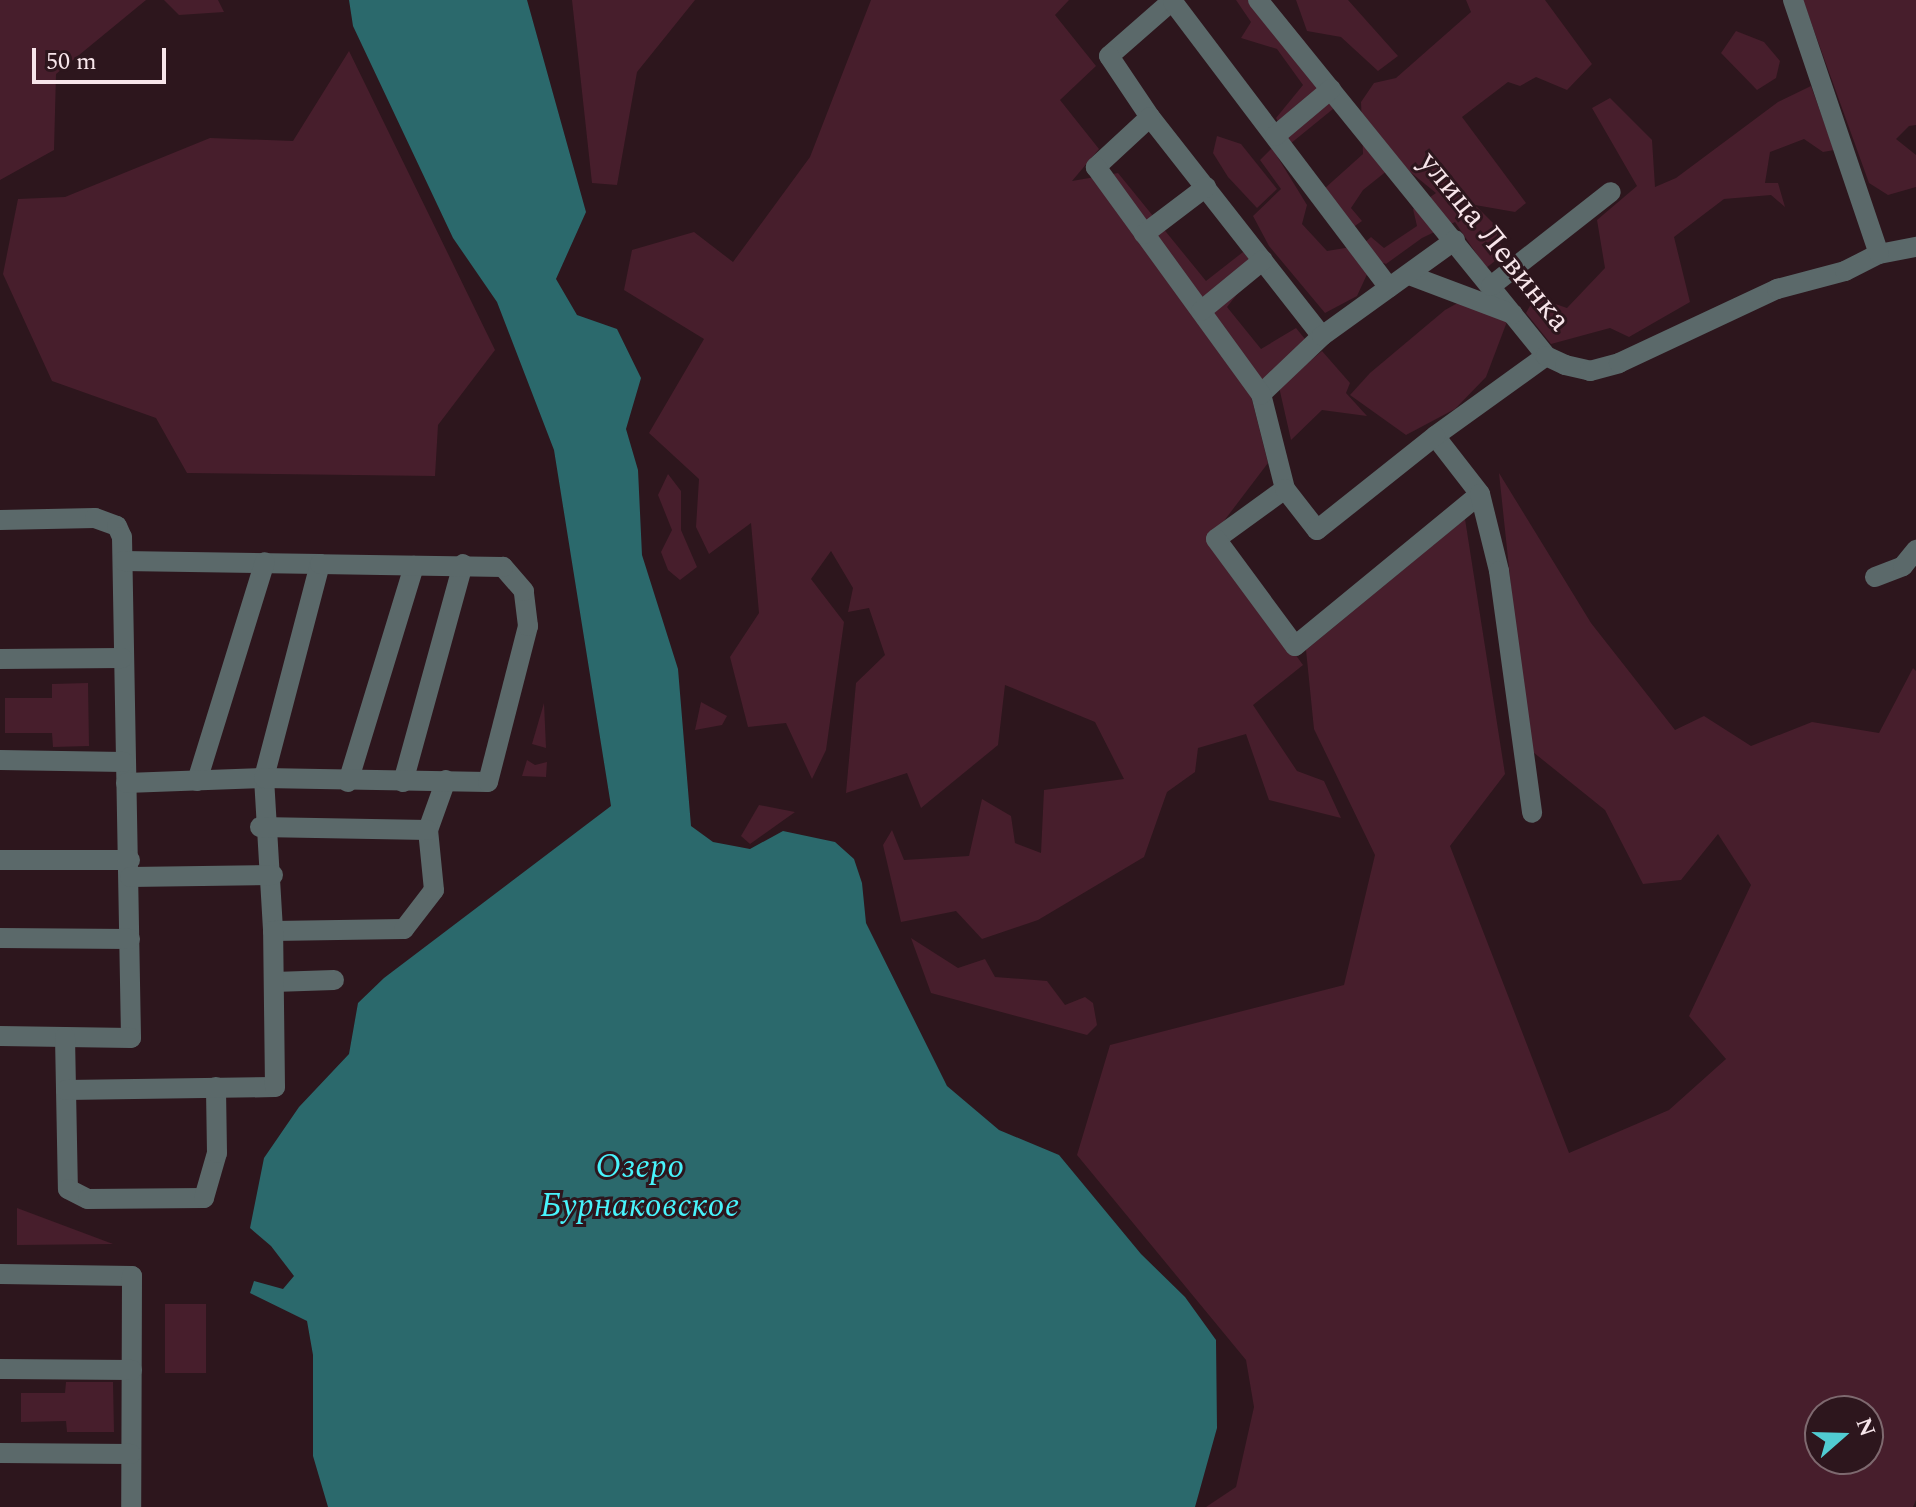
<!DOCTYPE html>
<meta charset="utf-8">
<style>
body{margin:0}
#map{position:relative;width:1916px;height:1507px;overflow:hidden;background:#2d161d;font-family:Spectral,serif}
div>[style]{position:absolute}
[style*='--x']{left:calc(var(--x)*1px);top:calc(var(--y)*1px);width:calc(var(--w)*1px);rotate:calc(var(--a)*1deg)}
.green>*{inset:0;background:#471e2c;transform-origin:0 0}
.water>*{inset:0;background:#2b696c}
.minor>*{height:20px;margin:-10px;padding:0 10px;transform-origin:10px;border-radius:10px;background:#5b696a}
span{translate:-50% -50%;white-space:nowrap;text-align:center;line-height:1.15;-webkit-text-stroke:6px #2d161d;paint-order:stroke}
.street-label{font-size:32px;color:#f7e5ea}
.water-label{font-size:34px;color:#48f3fb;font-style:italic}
.north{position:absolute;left:1804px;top:1395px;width:80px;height:80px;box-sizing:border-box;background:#2d161d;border:2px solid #7e696f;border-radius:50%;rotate:70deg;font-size:22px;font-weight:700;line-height:32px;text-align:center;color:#f7e5ea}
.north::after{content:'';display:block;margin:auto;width:28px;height:36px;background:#51ccd2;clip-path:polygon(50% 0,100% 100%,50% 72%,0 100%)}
.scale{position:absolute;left:32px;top:48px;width:134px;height:36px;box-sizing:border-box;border:4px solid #f7e5ea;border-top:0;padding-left:10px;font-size:24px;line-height:28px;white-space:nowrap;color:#f7e5ea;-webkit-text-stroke:6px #2d161d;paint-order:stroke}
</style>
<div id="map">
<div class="green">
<div style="clip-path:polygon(0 0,146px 0,56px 74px,54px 150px,0 180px)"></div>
<div style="clip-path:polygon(164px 0,218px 0,224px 12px,179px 15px)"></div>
<div style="clip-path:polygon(572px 0,695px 0,637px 72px,617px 185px,592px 183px)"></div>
<div style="clip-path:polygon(871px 0,1069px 0,1055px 15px,1096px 66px,1060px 100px,1099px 149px,1072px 181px,1118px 173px,1206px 281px,1243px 252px,1257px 269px,1227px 307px,1261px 349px,1296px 328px,1305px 339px,1251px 396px,1268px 463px,1211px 538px,1303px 665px,1253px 705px,1297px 771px,1324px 781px,1341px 818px,1269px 800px,1246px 734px,1198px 748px,1195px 772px,1167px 792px,1144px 857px,1038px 920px,982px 939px,956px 911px,901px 922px,883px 845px,892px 830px,904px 860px,969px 856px,982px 799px,1011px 816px,1015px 843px,1041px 853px,1044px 790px,1124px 779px,1095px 722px,1005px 685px,998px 745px,921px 808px,907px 773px,846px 793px,856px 683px,885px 655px,869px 608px,848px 612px,853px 588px,831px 551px,811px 579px,844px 622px,826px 750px,812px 779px,786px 723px,748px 727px,730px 657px,759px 613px,751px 523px,709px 554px,696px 527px,699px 479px,649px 433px,704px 339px,624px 290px,632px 250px,694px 232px,733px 262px,810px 157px)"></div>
<div style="clip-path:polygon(1236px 0,1270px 0,1305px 42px,1323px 71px,1333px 109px,1290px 144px,1276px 118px,1303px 85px,1277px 49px,1241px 38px,1251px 22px)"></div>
<div style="clip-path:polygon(1296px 0,1348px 0,1398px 56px,1378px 71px,1341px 37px,1307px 31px)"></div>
<div style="clip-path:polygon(1466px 0,1545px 0,1592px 64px,1567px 90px,1536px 77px,1520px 86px,1508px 82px,1462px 117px,1526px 203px,1515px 212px,1475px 205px,1493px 223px,1504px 254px,1486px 268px,1455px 222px,1422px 238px,1386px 264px,1373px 259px,1362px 245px,1371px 237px,1384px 248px,1417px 226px,1413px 209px,1436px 193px,1398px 162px,1363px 190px,1351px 208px,1362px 221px,1352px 228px,1324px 189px,1363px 154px,1361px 102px,1374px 83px,1396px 78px,1471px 12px)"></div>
<div style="clip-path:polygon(1803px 0,1916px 0,1916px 125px,1909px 126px,1896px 139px,1916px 155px,1916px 187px,1888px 195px,1869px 183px)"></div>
<div style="clip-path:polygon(1736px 31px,1764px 42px,1780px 61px,1776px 78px,1757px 90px,1721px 53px)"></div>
<div style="clip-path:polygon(349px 51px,495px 350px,438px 425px,435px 476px,187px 473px,156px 418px,52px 381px,3px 274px,18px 199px,65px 197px,210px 138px,293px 141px)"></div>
<div style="clip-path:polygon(1811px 86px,1834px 150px,1823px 152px,1804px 139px,1770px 152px,1765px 183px,1778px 183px,1785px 207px,1771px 195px,1724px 199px,1674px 237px,1690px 302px,1629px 337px,1610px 328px,1551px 344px,1526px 313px,1535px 297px,1567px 308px,1605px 268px,1597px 220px,1637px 186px,1592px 108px,1610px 98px,1652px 140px,1655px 187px,1676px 178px,1778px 102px)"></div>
<div style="clip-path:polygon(1217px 136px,1241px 144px,1277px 189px,1257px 208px,1228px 177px,1213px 153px)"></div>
<div style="clip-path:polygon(1272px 148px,1307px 205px,1302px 224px,1327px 251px,1351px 247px,1369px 270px,1357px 296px,1325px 313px,1269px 246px,1253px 216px,1281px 189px,1260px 160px)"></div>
<div style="clip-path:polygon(1463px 300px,1508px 319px,1486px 377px,1455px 409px,1406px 435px,1350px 395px,1370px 373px,1445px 310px)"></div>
<div style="clip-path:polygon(1322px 351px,1350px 383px,1346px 393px,1367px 416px,1322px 410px,1291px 440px,1279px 387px)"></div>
<div style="clip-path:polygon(evenodd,1499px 473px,1591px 623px,1675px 730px,1704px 716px,1751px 746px,1812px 722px,1879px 733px,1913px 668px,1916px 671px,1916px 1500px,1913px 1507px,1206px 1507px,1236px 1487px,1254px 1407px,1246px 1360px,1077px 1155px,1110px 1045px,1344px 985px,1375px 855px,1314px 729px,1306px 650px,1465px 519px,1505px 774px,1450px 846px,1569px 1153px,1669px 1110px,1726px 1059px,1689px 1016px,1751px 885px,1718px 834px,1681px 880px,1643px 884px,1605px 810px,1528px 748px,1499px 473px,1820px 1411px,1868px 1411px,1868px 1459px,1820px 1459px,1820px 1411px)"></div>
<div style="clip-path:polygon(668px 474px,681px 491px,681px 530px,697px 567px,680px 580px,668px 570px,661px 552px,672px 530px,658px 495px)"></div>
<div style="clip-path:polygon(88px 683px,89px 746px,53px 747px,52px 733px,5px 733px,5px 698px,52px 698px,52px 684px)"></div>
<div style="clip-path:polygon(701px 702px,727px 716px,722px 725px,695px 730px)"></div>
<div style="clip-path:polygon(544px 703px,546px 748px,532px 744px)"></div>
<div style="clip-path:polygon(527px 760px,535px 765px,547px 762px,546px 777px,522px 776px)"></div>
<div style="clip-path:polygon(759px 805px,795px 812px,750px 844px,741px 836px)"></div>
<div style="clip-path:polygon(911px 938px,958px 968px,985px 959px,995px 977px,1047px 981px,1065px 1005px,1085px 997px,1093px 1003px,1097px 1025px,1087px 1035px,931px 993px)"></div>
<div style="clip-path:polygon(17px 1208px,113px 1244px,17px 1245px)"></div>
<div style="left:165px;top:1304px;width:41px;height:69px"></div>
<div style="clip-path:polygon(66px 1382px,113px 1382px,114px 1432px,67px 1432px,66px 1421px,21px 1422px,21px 1393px,65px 1393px)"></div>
</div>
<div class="water">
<div style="clip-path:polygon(349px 0,527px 0,586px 212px,556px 279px,577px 315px,617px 329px,641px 378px,626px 429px,638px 470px,642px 555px,678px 669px,691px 826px,713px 842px,750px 849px,783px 831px,835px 842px,854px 859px,862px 883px,866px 923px,947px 1086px,999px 1130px,1059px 1155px,1141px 1254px,1185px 1297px,1216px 1340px,1217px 1428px,1195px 1507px,328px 1507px,313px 1456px,313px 1355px,307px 1321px,250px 1293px,254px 1281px,283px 1289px,294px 1276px,271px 1246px,250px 1228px,264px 1158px,299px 1107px,349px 1054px,358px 1003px,384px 978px,611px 806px,554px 450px,497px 302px,453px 238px,353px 26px)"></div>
</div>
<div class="minor">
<div style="--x:1173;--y:0;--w:85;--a:138.8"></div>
<div style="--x:1109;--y:56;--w:73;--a:56.1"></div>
<div style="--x:1150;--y:117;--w:278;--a:51.9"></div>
<div style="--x:1322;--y:336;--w:84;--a:136.4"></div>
<div style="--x:1261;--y:394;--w:98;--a:75.8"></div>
<div style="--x:1285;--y:489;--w:85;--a:144.1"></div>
<div style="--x:1216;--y:539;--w:133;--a:53.6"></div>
<div style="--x:1295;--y:646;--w:239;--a:-39.4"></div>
<div style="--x:1480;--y:494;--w:73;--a:-127.8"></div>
<div style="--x:1435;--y:436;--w:137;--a:-35.8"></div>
<div style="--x:1258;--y:0;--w:458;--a:51"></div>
<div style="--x:1546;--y:356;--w:21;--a:25"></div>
<div style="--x:1565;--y:365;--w:26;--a:13"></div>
<div style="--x:1590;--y:371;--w:30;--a:-15"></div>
<div style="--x:1619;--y:363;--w:174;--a:-25.1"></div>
<div style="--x:1777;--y:289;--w:70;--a:-14.8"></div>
<div style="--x:1845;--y:271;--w:38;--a:-27"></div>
<div style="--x:1879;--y:254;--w:38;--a:-11"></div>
<div style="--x:1793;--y:0;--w:268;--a:71.3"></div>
<div style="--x:1173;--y:2;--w:358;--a:52.9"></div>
<div style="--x:1150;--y:117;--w:74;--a:137.2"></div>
<div style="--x:1096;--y:167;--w:281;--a:54"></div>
<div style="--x:1275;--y:136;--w:73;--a:-40"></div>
<div style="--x:1144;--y:234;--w:78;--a:-37.2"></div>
<div style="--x:1409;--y:275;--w:111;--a:20.6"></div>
<div style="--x:1491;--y:286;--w:152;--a:-38.1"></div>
<div style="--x:1201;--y:311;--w:80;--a:-39.4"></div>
<div style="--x:1322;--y:336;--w:164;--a:-35.8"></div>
<div style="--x:1285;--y:489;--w:52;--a:52"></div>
<div style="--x:1317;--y:530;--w:151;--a:-38.5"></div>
<div style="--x:1480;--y:494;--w:79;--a:76.1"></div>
<div style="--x:1499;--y:571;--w:244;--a:82.2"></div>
<div style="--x:0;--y:520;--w:95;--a:-1.2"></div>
<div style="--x:95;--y:518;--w:23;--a:20"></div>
<div style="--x:117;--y:526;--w:12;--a:66"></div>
<div style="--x:122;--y:537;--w:501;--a:88.97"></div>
<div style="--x:131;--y:1038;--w:131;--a:-179.1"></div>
<div style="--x:123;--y:561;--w:197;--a:0.9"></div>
<div style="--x:320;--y:564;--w:221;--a:104.7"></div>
<div style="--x:264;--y:778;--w:153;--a:86.6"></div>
<div style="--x:273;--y:931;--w:131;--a:-0.9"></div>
<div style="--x:404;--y:929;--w:49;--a:-52.4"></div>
<div style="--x:434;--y:890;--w:60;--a:-95.7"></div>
<div style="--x:428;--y:830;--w:53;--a:-70.2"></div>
<div style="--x:1875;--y:577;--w:30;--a:-21"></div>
<div style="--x:1903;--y:566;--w:21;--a:-51"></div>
<div style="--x:0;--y:659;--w:122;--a:-0.5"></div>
<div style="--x:0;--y:760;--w:124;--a:0.9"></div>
<div style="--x:197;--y:781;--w:229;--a:-72.8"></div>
<div style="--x:348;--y:782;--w:226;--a:-73"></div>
<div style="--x:403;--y:782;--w:226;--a:-74.6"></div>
<div style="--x:126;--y:783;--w:138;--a:-2.1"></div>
<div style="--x:264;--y:778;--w:224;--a:1"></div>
<div style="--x:488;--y:782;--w:161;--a:-75.6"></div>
<div style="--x:528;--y:626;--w:35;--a:-97"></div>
<div style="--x:524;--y:591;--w:32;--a:-131"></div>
<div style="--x:503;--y:567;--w:183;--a:-179.1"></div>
<div style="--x:260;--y:827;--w:168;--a:1"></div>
<div style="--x:0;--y:860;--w:130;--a:0"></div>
<div style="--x:130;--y:877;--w:143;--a:-0.8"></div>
<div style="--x:0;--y:938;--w:130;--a:0.4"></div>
<div style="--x:274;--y:982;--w:60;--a:-1.9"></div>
<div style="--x:65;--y:1037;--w:152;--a:88.9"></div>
<div style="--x:68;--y:1189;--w:22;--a:27"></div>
<div style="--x:88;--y:1199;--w:116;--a:-0.5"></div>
<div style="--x:204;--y:1198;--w:47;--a:-73.9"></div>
<div style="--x:217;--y:1153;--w:66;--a:-90.9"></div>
<div style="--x:66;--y:1090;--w:209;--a:-0.8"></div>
<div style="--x:275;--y:1087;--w:156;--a:-90.7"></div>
<div style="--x:0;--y:1274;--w:132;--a:0.9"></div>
<div style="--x:132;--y:1276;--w:231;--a:90.2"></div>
<div style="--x:0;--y:1369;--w:132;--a:0.4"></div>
<div style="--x:0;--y:1453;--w:131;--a:0.4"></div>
</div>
<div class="street-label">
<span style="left:1494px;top:242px;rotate:51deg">улица Левинка</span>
</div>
<div class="water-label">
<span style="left:640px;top:1187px">Озеро<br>Бурнаковское</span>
</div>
<div class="north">N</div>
<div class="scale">50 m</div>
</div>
